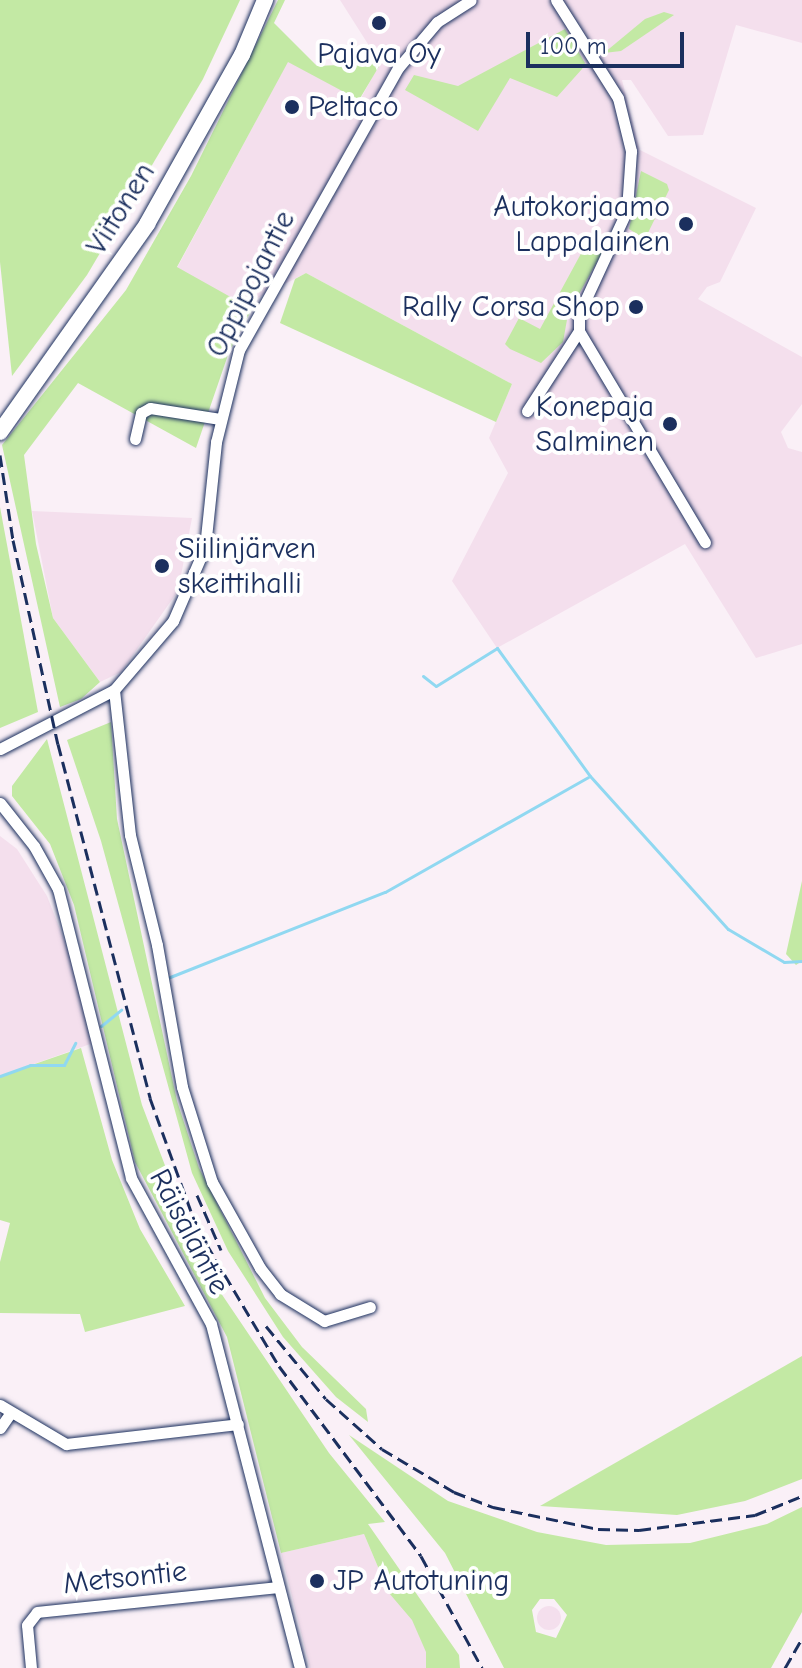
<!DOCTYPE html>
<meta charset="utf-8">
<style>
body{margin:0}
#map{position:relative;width:802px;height:1668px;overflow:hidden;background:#faf0f7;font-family:"Comic Neue",sans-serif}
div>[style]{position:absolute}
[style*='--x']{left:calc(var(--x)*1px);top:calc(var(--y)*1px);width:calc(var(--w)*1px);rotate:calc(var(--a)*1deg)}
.built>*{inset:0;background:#f4dfed}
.round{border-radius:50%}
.green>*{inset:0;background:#c3e9a4}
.stream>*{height:3px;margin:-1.5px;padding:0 1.5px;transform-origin:1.5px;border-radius:1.5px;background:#90d8f1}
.roads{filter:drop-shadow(0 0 2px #1b2f5e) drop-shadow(0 0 2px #1b2f5e)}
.minor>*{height:11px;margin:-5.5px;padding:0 5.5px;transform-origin:5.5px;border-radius:5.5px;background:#fff}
.highway>*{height:16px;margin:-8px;padding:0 8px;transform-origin:8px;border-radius:8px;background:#fff}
.rail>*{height:3px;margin-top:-1.5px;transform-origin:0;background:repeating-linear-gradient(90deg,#1b2f5e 0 12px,transparent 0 18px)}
.dots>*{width:22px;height:22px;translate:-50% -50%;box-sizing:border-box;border:4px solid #fff;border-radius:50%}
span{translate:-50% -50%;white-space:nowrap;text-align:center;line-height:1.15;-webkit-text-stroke:8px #fff;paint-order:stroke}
.poi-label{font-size:30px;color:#1b2f5e}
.left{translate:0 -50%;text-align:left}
.right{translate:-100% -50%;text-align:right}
.street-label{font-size:30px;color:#1b2f5e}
.scale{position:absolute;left:526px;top:32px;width:158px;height:36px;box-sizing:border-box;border:4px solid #1b2f5e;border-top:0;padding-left:10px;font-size:24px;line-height:28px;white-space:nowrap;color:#1b2f5e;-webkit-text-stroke:6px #fff;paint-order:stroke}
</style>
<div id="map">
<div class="built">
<div style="clip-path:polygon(340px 0,802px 0,802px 43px,736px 25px,703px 135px,668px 136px,631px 80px,622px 80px,640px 150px,756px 208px,720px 282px,707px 287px,698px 299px,802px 357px,802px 404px,781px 432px,788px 448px,802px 452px,802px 644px,756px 658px,685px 544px,497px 648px,452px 581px,508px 473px,489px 438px,512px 384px,306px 273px,244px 305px,177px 268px,288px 61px,360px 100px,380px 63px)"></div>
<div style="clip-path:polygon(32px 511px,192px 518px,178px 591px,121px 672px,100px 682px,53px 618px)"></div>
<div style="clip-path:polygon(0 836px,17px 849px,47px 896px,81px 983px,96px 1042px,0 1076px)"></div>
<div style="clip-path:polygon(364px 1534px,389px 1593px,447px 1652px,454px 1668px,310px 1668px,281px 1553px)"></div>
<div class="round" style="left:537px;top:1606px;width:24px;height:24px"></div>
</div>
<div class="green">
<div style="clip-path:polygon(0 0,240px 0,203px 79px,87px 275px,12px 376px,0 262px)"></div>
<div style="clip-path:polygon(278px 0,285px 0,274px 23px,317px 66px,381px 63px,359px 100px,288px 62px,177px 267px,252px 309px,229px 352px,196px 448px,78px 383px,24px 455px,36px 544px,53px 618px,100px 682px,81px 699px,60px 707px,2px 445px,126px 290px,191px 176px)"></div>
<div style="clip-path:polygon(664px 12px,674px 15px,621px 51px,604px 53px,645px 19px)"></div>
<div style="clip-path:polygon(565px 29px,585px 63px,582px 69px,557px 97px,510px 78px,478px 131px,405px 90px,414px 75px,458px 86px)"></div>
<div style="clip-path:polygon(641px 171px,667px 184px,669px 190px,645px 239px,629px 229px)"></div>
<div style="clip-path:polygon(590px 237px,604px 249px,568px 314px,563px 342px,541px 363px,510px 349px,505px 344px,519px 318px,540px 329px)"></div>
<div style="clip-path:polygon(306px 273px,512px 384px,496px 422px,280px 323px,295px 279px)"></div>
<div style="clip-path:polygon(0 507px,38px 712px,0 728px)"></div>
<div style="clip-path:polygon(111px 722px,117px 819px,177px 1101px,199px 1168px,265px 1298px,302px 1347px,366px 1409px,368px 1422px,336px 1397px,283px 1337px,228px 1251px,192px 1173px,101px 841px,67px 740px)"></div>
<div style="clip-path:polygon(47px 739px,142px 1105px,204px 1268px,329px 1453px,385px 1522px,368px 1524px,459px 1655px,460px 1668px,426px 1668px,426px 1652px,412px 1620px,389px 1593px,364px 1534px,281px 1553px,227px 1337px,135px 1162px,74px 905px,50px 844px,12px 796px,12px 786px)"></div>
<div style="clip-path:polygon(802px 881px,802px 961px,796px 965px,786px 954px)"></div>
<div style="clip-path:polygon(81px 1048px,112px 1160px,140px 1229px,185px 1306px,85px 1332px,80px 1314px,0 1313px,0 1262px,10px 1223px,0 1220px,0 1076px)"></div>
<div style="clip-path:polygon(802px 1356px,802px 1479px,745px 1501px,677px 1515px,540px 1506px)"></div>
<div style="clip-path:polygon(evenodd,349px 1435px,448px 1501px,537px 1532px,606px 1545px,690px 1543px,767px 1524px,802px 1507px,802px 1612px,771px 1668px,504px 1668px,445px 1553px,349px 1435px,540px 1599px,554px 1599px,567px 1615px,556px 1638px,536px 1632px,532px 1610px,540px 1599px)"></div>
</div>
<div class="stream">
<div style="--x:423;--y:676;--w:16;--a:38"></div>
<div style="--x:436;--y:686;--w:72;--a:-31.9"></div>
<div style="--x:497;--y:648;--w:158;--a:54"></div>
<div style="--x:590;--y:776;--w:206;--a:48"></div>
<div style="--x:728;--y:929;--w:65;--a:30.5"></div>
<div style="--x:784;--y:962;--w:18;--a:-3"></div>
<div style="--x:170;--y:977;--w:231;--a:-21.6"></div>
<div style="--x:385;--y:892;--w:233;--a:-29.5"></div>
<div style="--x:101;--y:1026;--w:26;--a:-39"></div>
<div style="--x:0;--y:1076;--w:32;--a:-20"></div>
<div style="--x:30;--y:1065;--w:34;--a:0"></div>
<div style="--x:64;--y:1065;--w:25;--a:-63"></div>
</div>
<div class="roads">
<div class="minor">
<div style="--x:556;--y:0;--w:116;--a:57.7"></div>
<div style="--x:618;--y:98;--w:55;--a:76.2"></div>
<div style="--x:631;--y:151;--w:59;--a:93.9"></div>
<div style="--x:627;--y:210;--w:115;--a:114.8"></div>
<div style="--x:579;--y:314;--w:17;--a:90"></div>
<div style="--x:579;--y:331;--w:246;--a:59.2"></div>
<div style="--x:527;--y:411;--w:95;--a:-57"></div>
<div style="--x:135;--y:439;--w:27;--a:-77"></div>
<div style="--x:141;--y:413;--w:10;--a:-29"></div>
<div style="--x:150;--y:408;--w:71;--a:8.9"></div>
<div style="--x:114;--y:690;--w:146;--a:83.7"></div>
<div style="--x:130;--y:835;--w:113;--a:76.2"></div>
<div style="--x:157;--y:945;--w:144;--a:80"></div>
<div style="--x:182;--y:1087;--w:100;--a:72.5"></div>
<div style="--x:212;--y:1182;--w:98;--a:60.8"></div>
<div style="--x:260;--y:1268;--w:33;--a:52"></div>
<div style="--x:280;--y:1294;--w:52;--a:31.5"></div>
<div style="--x:324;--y:1321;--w:48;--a:-16.9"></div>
<div style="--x:0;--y:749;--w:128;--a:-27.4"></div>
<div style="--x:114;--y:690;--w:91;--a:-49.5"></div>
<div style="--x:173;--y:621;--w:81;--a:-66.6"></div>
<div style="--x:205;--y:547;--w:106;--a:-84"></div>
<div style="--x:216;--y:442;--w:95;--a:-76"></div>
<div style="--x:239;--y:350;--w:324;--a:-60.6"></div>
<div style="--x:398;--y:68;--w:60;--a:-49.7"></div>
<div style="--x:437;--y:22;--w:40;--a:-32.9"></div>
<div style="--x:0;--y:803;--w:55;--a:51.7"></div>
<div style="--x:34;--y:846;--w:49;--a:60.8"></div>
<div style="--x:58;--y:889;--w:298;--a:75.8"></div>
<div style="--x:131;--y:1178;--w:166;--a:61.3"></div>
<div style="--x:211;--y:1324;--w:355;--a:75.5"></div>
<div style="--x:0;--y:1405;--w:77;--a:30.6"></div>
<div style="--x:66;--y:1444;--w:173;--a:-6.6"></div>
<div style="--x:0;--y:1428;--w:19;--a:-55"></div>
<div style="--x:31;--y:1668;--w:43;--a:-95.3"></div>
<div style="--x:27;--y:1625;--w:16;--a:-52"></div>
<div style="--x:37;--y:1612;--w:242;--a:-5.9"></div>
</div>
<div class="highway">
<div style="--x:0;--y:432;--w:255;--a:-54.7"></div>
<div style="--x:147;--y:224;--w:194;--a:-60.7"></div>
<div style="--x:242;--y:55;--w:60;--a:-67.3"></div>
</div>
</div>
<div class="rail">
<div style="--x:0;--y:455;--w:86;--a:81.3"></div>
<div style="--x:13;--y:540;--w:209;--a:77.6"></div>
<div style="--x:58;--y:744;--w:366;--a:75.4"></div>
<div style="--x:150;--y:1098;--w:138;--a:70.1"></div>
<div style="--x:197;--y:1228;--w:161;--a:59.3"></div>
<div style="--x:279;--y:1366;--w:237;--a:53.2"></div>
<div style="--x:421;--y:1556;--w:128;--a:61.4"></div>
<div style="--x:197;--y:1195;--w:60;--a:66.4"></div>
<div style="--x:266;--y:1326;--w:94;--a:50.6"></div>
<div style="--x:326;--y:1399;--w:75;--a:41.8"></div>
<div style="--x:382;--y:1449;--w:84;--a:30.8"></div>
<div style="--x:454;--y:1492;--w:42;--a:21"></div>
<div style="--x:493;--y:1507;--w:107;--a:11.8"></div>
<div style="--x:598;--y:1529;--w:41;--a:1.4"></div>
<div style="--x:639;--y:1530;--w:117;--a:-7.4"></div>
<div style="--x:755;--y:1515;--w:51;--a:-22"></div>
<div style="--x:785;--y:1668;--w:34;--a:-60"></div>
</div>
<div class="dots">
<div style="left:379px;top:23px;background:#1b2f5e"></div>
<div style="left:292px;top:107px;background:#1b2f5e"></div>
<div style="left:686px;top:224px;background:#1b2f5e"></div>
<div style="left:636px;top:307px;background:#1b2f5e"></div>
<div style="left:670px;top:424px;background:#1b2f5e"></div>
<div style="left:162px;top:566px;background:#1b2f5e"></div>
<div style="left:317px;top:1581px;background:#1b2f5e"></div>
</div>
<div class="poi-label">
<span style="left:379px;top:54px">Pajava Oy</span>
<span class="left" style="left:308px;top:107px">Peltaco</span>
<span class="right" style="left:670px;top:224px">Autokorjaamo<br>Lappalainen</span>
<span class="right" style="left:620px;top:307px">Rally Corsa Shop</span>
<span class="right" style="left:654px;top:424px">Konepaja<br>Salminen</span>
<span class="left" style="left:178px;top:566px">Siilinjärven<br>skeittihalli</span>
<span class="left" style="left:333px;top:1581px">JP Autotuning</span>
</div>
<div class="street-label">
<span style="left:121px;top:209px;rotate:-58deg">Viitonen</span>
<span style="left:251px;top:284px;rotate:-63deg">Oppipojantie</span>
<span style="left:189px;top:1232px;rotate:62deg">Räisäläntie</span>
<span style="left:125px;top:1578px;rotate:-6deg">Metsontie</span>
</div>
<div class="scale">100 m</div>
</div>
